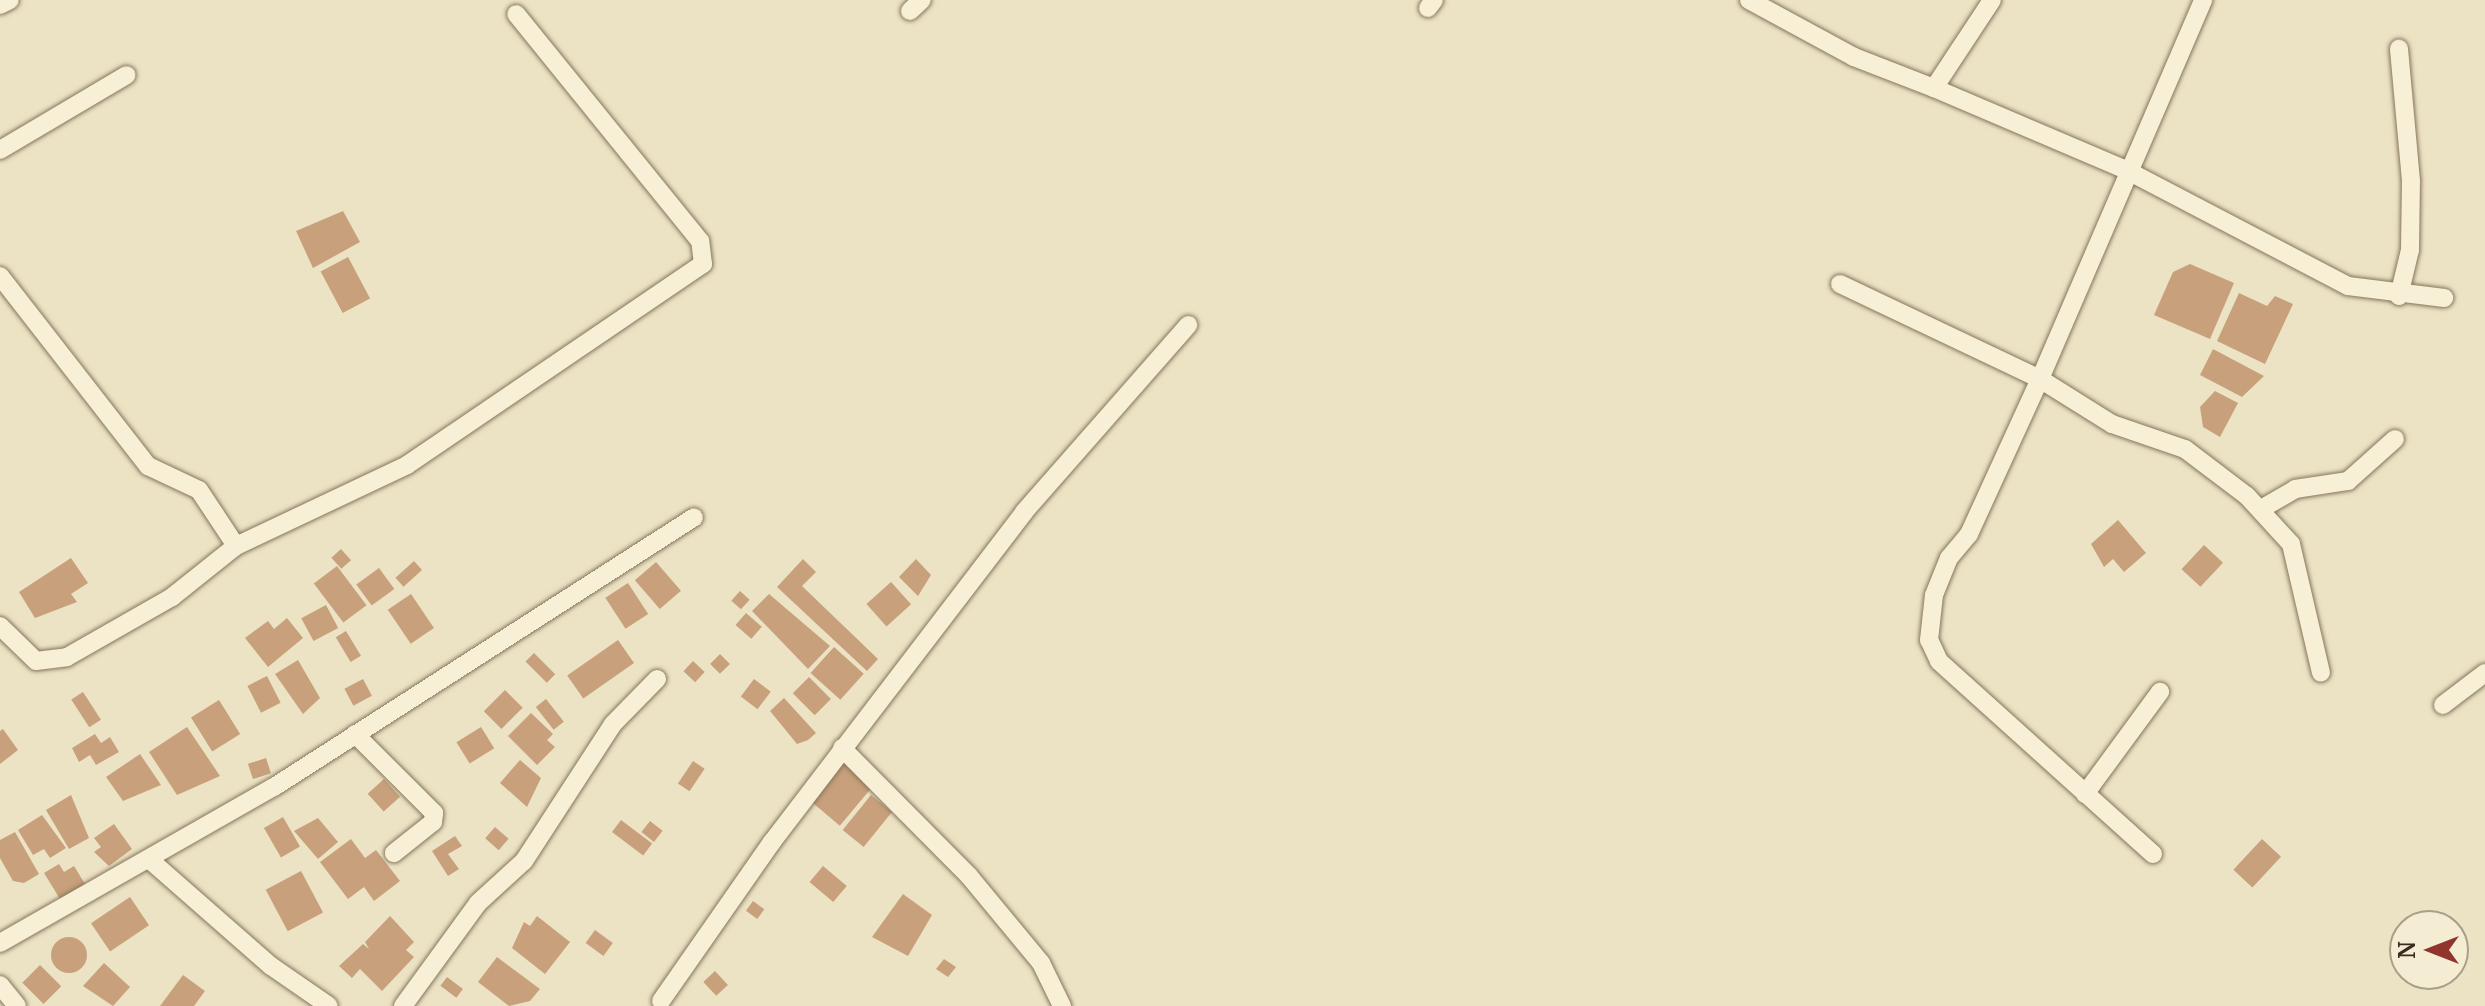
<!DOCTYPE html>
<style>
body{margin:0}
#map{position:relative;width:2485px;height:1006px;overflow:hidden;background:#ece3c4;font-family:Merriweather,serif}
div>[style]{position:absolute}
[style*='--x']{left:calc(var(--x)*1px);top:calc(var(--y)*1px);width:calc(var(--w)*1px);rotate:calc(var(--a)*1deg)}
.building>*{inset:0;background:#c8a07c;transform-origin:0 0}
.round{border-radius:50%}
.roads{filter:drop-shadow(0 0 2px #86755b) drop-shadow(0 0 2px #86755b)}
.minor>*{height:18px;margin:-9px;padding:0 9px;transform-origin:9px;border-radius:9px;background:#f7f0d7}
span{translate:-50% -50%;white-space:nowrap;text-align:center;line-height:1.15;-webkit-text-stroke:7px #f4ecd3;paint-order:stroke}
.north{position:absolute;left:2389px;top:910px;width:80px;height:80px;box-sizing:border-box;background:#f4ecd3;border:2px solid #a89f8b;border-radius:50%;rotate:270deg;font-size:22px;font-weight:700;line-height:32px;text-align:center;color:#372c1f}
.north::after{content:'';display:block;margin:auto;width:28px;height:36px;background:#92342e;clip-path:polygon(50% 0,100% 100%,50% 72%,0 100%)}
</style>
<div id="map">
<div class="building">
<div style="clip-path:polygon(343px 211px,360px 242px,313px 268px,296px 231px)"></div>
<div style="left:348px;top:257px;width:47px;height:31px;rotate:62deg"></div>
<div style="clip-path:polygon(2190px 264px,2234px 283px,2210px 339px,2154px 315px,2173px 272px)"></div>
<div style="clip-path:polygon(2239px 293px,2267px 306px,2275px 296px,2293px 304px,2265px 364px,2217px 341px)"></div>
<div style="clip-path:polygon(2213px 349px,2264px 376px,2242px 397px,2200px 375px)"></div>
<div style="clip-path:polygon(2215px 391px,2238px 403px,2220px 437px,2203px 427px,2200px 407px)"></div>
<div style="clip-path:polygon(2118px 520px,2146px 553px,2124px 572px,2113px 559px,2104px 567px,2091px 544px)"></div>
<div style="left:2204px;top:545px;width:26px;height:33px;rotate:43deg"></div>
<div style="left:341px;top:549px;width:15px;height:13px;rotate:48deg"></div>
<div style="clip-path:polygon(71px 558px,88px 583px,71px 594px,77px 602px,35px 618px,19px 592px)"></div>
<div style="clip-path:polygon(803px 559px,816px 572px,802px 586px,878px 659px,867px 671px,777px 587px)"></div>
<div style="clip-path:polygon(916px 559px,931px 575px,918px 596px,899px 577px)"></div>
<div style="left:414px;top:561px;width:12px;height:25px;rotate:48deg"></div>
<div style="left:656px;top:562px;width:38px;height:28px;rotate:49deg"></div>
<div style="left:337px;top:566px;width:49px;height:29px;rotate:53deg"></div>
<div style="left:379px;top:568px;width:26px;height:28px;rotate:54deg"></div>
<div style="left:891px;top:582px;width:30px;height:33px;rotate:48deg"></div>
<div style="left:628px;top:583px;width:37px;height:27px;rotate:57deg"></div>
<div style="left:740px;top:591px;width:13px;height:13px;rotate:42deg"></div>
<div style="left:411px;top:594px;width:41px;height:28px;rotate:56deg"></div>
<div style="clip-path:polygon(769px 594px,830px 646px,808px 669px,752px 611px)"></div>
<div style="left:326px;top:605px;width:26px;height:28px;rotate:62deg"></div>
<div style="left:746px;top:613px;width:21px;height:16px;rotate:41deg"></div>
<div style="clip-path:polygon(287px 618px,303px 638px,268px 667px,245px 638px,268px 621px,274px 629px)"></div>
<div style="left:346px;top:631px;width:29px;height:12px;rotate:59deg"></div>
<div style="left:618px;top:640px;width:28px;height:62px;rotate:55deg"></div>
<div style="left:834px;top:647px;width:40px;height:35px;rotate:42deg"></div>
<div style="left:534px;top:653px;width:30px;height:12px;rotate:45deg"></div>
<div style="left:720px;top:654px;width:14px;height:14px;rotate:45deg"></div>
<div style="clip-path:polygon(298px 660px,320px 698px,303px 714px,275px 674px)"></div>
<div style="left:693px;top:661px;width:16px;height:14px;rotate:43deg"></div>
<div style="left:267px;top:676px;width:30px;height:22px;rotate:63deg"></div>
<div style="left:809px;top:677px;width:31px;height:23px;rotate:45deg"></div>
<div style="left:363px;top:679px;width:19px;height:21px;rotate:62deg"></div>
<div style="left:754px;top:679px;width:21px;height:22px;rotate:37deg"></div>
<div style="left:505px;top:690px;width:25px;height:30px;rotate:45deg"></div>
<div style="left:83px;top:692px;width:33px;height:14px;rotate:57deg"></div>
<div style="clip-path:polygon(784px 698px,816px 733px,808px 740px,797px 744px,770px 711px)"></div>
<div style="left:546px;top:699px;width:29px;height:13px;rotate:52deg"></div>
<div style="left:219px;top:700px;width:40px;height:33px;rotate:58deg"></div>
<div style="clip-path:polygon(531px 713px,553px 734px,547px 740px,555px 747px,537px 765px,508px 736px)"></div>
<div style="clip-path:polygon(187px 727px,220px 776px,177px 795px,149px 752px)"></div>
<div style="left:481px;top:727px;width:25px;height:29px;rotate:58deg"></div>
<div style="clip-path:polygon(3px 729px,18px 750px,0 764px,0 731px)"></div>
<div style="clip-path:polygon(95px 734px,101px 743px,110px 737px,119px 752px,96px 765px,90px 755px,79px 762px,72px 748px)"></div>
<div style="clip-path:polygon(140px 754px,161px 785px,123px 801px,106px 777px)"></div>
<div style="left:266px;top:758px;width:16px;height:19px;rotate:72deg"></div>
<div style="clip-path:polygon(520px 760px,541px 778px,527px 807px,500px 783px)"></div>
<div style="left:844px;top:760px;width:39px;height:53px;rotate:40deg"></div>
<div style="left:693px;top:761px;width:14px;height:27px;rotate:34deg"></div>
<div style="left:384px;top:779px;width:24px;height:22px;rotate:48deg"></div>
<div style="clip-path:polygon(71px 795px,89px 838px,69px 849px,46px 810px)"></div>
<div style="left:871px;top:795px;width:27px;height:45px;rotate:39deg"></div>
<div style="clip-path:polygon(42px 815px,66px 848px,50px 858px,44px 849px,33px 855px,18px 830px)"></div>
<div style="left:283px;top:817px;width:34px;height:22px;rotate:60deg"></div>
<div style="clip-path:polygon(318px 818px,338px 842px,318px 859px,294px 831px)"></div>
<div style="left:621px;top:820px;width:39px;height:15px;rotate:37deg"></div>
<div style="left:650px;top:821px;width:16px;height:14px;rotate:38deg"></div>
<div style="clip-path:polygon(114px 824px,132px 849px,109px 866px,94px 852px,101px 847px,94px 838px)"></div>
<div style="left:495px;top:827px;width:18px;height:15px;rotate:41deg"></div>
<div style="clip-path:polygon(15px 832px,39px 874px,24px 883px,13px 881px,0 858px,0 840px)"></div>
<div style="clip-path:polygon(455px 836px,462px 846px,448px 854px,459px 869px,448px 876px,432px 851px)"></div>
<div style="clip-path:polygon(351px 839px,365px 858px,376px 850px,400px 881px,374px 901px,364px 887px,348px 899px,320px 862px)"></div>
<div style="left:2262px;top:839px;width:26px;height:42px;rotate:43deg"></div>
<div style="clip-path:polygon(59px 864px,64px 872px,74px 866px,85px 884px,60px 899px,44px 873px)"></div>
<div style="left:823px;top:866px;width:31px;height:21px;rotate:40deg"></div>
<div style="left:301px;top:871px;width:47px;height:40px;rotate:62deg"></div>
<div style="clip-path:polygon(903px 894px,932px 915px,908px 956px,872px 937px)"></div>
<div style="left:130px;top:897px;width:34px;height:47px;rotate:56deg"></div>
<div style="left:753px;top:901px;width:14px;height:12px;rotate:36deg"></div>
<div style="clip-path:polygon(390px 916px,414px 942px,406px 950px,414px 957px,382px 991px,360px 969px,352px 978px,339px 966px,363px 944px,369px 949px,365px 942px)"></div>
<div style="clip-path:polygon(537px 916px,570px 942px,545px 974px,512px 948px,524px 922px,530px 926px)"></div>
<div style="left:595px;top:930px;width:22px;height:16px;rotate:36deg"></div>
<div class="round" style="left:51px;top:937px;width:36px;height:36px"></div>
<div style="clip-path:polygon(497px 957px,540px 989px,530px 1001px,509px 1006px,478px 982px)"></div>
<div style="clip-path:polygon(944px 959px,956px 967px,948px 977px,936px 969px)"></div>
<div style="clip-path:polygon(104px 963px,130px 987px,113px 1006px,83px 986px)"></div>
<div style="left:40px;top:965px;width:30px;height:25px;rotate:45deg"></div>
<div style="left:715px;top:971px;width:19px;height:16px;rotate:47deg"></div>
<div style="clip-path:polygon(183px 975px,205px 991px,194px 1006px,160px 1006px)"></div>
<div style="left:447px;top:977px;width:20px;height:11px;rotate:37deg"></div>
</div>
<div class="roads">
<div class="minor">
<div style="--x:1749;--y:0;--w:119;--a:28.5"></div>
<div style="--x:1854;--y:57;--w:86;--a:21.2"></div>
<div style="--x:1934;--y:88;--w:105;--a:-56.6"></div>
<div style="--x:0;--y:5;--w:11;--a:-27"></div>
<div style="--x:1428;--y:8;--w:10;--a:-53"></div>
<div style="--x:910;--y:11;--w:16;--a:-43"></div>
<div style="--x:1934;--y:88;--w:209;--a:23.1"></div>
<div style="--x:2126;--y:170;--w:250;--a:27.6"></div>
<div style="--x:2348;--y:286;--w:97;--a:7.1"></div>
<div style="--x:0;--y:150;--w:147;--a:-30.6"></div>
<div style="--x:0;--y:276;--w:241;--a:52.1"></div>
<div style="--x:148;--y:466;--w:56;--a:25.2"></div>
<div style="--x:199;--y:490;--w:67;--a:56.5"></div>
<div style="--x:1840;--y:284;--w:221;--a:25.4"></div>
<div style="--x:2040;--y:379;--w:85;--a:32"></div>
<div style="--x:2112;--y:424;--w:77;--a:18.9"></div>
<div style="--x:2185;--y:449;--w:78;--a:37.2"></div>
<div style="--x:2247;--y:496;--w:65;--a:47.5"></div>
<div style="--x:2291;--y:544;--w:132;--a:76.9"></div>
<div style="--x:2399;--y:296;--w:47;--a:-76.6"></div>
<div style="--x:2410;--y:250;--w:69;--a:-89.2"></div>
<div style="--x:2411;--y:181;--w:133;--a:-95.2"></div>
<div style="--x:2261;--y:509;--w:39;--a:-30"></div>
<div style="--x:2295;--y:489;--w:54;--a:-8.6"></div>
<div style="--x:2348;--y:481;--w:63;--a:-41.8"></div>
<div style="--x:0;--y:626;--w:50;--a:44.2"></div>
<div style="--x:36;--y:661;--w:31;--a:-7"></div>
<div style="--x:67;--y:657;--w:121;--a:-29.7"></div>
<div style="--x:172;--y:597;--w:82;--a:-38.6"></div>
<div style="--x:236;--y:546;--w:189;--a:-25.3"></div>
<div style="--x:407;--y:465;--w:358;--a:-34.2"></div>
<div style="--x:703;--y:264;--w:23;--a:-97"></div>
<div style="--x:700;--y:241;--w:292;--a:-129"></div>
<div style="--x:2443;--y:705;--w:53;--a:-37.3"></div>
<div style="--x:355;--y:734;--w:112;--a:45"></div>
<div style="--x:434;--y:813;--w:9;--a:96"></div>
<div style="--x:433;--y:822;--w:50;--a:141.5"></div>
<div style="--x:842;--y:748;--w:180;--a:45.2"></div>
<div style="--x:969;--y:876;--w:113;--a:50.4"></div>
<div style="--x:1041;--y:963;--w:48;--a:64"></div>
<div style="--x:2085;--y:794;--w:127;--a:-53.7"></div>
<div style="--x:2153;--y:854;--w:288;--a:-138"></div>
<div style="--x:1939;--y:661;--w:23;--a:-115"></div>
<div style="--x:1929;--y:640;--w:45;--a:-83.7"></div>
<div style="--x:1934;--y:595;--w:40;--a:-68"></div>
<div style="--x:1949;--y:558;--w:31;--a:-50"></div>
<div style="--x:1969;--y:534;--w:170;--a:-65.4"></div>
<div style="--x:2040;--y:379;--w:413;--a:-66.7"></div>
<div style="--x:151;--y:861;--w:159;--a:41.2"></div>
<div style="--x:271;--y:966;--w:70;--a:34.6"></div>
<div style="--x:0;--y:943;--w:315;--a:-29.7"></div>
<div style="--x:274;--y:787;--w:499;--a:-32.7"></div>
<div style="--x:0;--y:985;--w:27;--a:51"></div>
<div style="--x:661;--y:1001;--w:194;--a:-55.1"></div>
<div style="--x:772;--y:842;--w:415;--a:-52.6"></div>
<div style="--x:1024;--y:512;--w:249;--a:-48.7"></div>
<div style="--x:403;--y:1006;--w:127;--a:-53.9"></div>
<div style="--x:478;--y:903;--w:62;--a:-42.4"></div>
<div style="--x:524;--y:861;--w:163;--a:-57"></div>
<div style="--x:613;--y:724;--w:63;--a:-45.6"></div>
</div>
</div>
<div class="north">N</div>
</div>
